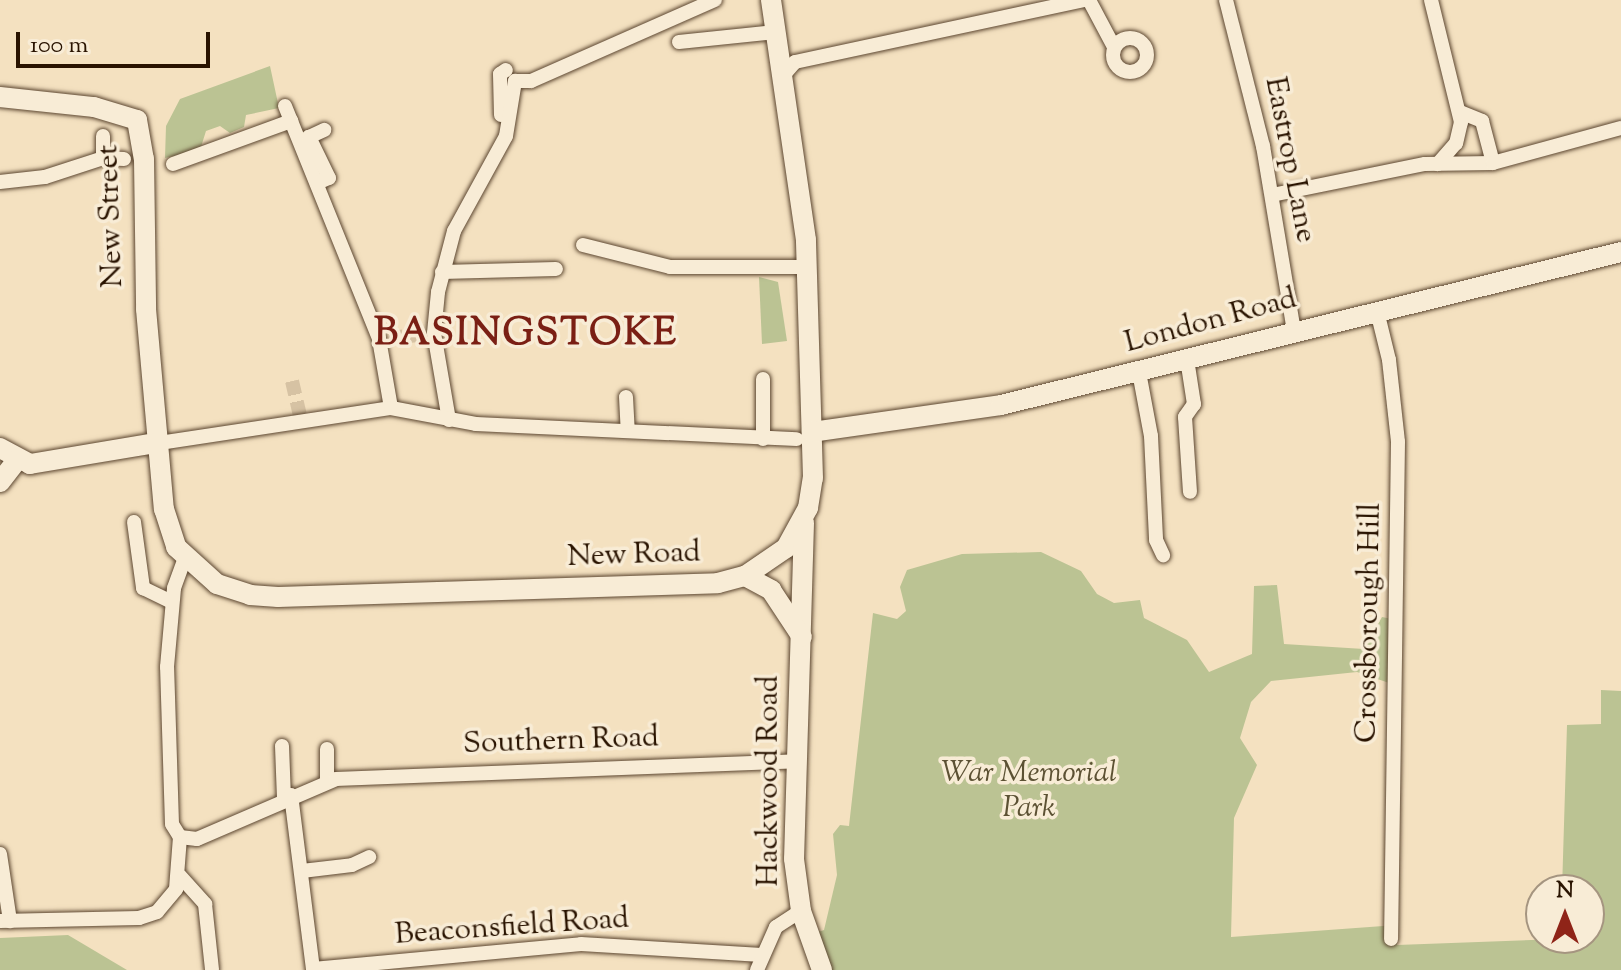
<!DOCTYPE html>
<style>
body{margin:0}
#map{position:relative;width:1621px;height:970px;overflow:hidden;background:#f4e1c0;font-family:"Sorts Mill Goudy",serif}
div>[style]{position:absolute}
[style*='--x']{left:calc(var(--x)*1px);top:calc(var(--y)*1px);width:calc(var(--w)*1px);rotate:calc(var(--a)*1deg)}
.green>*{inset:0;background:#bbc393}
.street-tunnel>*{height:14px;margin-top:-7px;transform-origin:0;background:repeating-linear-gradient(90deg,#d6c2a3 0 14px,transparent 0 21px)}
.roads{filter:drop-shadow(0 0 2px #5c4630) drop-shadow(0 0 2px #5c4630)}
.street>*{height:14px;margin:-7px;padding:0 7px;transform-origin:7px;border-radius:7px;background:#f8ecd6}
.street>.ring{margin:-7px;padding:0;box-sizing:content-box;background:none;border:14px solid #f8ecd6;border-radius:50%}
.secondary>*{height:20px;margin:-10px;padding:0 10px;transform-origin:10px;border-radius:10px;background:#f8ecd6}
span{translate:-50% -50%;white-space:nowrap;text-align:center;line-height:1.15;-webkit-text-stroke:7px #f8ecd6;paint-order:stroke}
.street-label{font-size:30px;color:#291300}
.park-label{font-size:30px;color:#5c5133;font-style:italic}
.district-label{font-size:38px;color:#7a1f14;font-weight:700;letter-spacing:2px}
.north{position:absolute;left:1525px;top:874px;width:80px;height:80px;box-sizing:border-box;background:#f8ecd6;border:2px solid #a59580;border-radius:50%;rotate:0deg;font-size:22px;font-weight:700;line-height:32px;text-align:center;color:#291300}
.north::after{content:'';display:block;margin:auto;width:28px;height:36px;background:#8f2418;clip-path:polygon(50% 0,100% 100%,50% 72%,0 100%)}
.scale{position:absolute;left:16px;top:32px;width:194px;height:36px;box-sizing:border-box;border:4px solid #291300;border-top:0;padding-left:10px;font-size:24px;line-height:28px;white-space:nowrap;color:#291300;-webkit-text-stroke:6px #f8ecd6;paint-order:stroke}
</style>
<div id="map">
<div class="green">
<div style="clip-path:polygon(270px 66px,279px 108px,246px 115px,244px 127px,230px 133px,220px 126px,206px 131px,200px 150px,165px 158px,166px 126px,180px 99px)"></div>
<div style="clip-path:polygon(759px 277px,778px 282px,787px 341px,762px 344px)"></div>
<div style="clip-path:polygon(1041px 552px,1081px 571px,1097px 594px,1114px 603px,1140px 600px,1144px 618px,1187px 640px,1209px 672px,1252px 654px,1254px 586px,1277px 585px,1284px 644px,1364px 649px,1382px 617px,1397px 620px,1395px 685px,1357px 672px,1271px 681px,1251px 702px,1240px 738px,1257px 765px,1234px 818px,1231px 937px,1397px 925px,1397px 945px,1589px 938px,1589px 890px,1562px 890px,1567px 725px,1601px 724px,1601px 690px,1621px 691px,1621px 970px,831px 970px,818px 932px,824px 930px,837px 875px,833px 834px,840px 825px,849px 826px,873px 613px,897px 619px,906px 611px,900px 587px,907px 570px,962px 554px)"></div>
<div style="clip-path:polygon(68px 935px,127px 970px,0 970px,0 938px)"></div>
</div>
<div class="street-tunnel">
<div style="--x:389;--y:338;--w:39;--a:-6"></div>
<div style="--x:292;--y:381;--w:35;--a:77"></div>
</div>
<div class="roads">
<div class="street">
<div style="--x:1089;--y:0;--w:53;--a:62"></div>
<div style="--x:1226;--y:0;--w:151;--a:75.8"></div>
<div style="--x:1263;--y:146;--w:188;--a:80.5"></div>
<div style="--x:1431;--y:0;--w:126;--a:76.2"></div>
<div style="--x:1461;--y:122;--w:22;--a:103"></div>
<div style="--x:1456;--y:143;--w:28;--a:131"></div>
<div class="ring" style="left:1113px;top:38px;width:20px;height:20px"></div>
<div style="--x:679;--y:42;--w:97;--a:-5.9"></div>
<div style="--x:782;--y:77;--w:20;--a:-49"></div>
<div style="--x:795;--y:62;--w:295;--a:-12.1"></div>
<div style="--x:285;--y:106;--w:251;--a:68"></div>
<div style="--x:379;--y:339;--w:70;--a:80.1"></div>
<div style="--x:1460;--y:112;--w:24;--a:22"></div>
<div style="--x:1482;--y:121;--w:43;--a:75.3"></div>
<div style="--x:501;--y:115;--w:41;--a:-91.4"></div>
<div style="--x:500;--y:74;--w:7;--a:-34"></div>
<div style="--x:103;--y:158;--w:22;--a:-90"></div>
<div style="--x:173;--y:164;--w:126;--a:-20"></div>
<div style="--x:0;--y:182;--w:45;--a:-6.3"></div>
<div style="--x:45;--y:177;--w:61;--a:-18.1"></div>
<div style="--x:103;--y:158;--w:21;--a:3"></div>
<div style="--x:317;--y:183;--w:13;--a:-23"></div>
<div style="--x:329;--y:178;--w:46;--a:-116"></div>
<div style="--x:309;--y:137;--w:17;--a:-25"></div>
<div style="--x:1272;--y:195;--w:156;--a:-11.5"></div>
<div style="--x:1425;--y:164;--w:68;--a:-0.8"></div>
<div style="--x:1493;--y:163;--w:133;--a:-15.3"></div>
<div style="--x:583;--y:245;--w:90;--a:14.2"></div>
<div style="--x:670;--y:267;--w:136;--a:0"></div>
<div style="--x:442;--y:272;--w:114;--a:-1.5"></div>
<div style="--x:1377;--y:311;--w:50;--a:76.2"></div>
<div style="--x:1389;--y:360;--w:82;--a:83.7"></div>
<div style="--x:1398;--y:442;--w:497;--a:90.8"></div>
<div style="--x:1187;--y:359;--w:46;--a:81.2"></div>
<div style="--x:1194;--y:404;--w:16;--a:125"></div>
<div style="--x:1185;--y:417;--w:75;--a:86.2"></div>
<div style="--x:1139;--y:372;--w:65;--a:79.4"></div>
<div style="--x:1151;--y:436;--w:104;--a:87.2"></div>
<div style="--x:1156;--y:540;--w:17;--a:65"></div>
<div style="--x:626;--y:397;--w:33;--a:87"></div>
<div style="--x:449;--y:420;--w:88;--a:-99.8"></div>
<div style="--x:434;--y:333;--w:41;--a:-84.4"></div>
<div style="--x:438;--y:292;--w:63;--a:-75.3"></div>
<div style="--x:454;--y:231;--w:108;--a:-61.3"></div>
<div style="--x:506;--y:136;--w:56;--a:-80.7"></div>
<div style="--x:515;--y:81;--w:16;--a:0"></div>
<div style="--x:531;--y:81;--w:201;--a:-23.8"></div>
<div style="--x:763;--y:439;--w:60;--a:-90"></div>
<div style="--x:166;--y:442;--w:228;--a:-8.6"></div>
<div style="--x:391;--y:408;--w:86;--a:10.7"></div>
<div style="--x:476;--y:424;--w:321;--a:2.7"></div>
<div style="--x:134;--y:522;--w:67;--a:82.2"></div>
<div style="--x:143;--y:588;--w:32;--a:26"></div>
<div style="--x:282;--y:746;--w:52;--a:87.8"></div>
<div style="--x:327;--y:749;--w:31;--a:90"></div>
<div style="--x:291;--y:795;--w:176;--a:82.8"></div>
<div style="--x:180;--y:837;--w:17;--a:7"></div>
<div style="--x:197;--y:839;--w:151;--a:-23.3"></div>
<div style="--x:336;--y:779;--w:461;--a:-2.2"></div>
<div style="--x:0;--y:854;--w:68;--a:81.5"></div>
<div style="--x:302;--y:871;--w:50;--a:-6.8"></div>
<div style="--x:352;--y:865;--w:19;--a:-25"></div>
<div style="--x:180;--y:876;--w:38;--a:48"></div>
<div style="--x:205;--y:904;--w:66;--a:83.9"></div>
<div style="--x:0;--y:921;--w:139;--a:-1.2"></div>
<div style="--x:139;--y:918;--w:19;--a:-18"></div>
<div style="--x:157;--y:912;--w:30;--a:-50"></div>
<div style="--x:176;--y:889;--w:52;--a:-85.6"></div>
<div style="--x:180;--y:837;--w:15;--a:-122"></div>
<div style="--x:172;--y:824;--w:157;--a:-91.8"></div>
<div style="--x:167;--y:667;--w:79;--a:-84.9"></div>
<div style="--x:174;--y:588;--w:32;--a:-70"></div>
<div style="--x:313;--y:969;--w:269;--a:-5.3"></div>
<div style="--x:581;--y:944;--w:181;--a:3.5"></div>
<div style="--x:757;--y:970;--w:47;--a:-66.2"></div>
<div style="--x:776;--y:927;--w:30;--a:-33"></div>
</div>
<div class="secondary">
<div style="--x:0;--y:97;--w:95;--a:6.1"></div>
<div style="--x:94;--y:107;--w:45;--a:16.8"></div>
<div style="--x:137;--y:120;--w:40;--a:80"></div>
<div style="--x:144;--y:159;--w:150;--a:89.2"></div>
<div style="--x:146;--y:309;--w:201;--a:84.9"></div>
<div style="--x:164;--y:509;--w:40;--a:72"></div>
<div style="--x:176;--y:547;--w:55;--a:42.1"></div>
<div style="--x:217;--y:584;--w:35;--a:18"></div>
<div style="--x:250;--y:595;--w:28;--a:4"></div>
<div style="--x:278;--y:597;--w:440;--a:-1.8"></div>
<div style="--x:718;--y:583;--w:28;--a:-15"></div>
<div style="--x:745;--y:576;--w:50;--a:-34.3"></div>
<div style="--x:786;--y:548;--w:46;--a:-61.2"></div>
<div style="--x:808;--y:508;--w:30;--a:-81"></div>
<div style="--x:813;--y:478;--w:238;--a:-91.7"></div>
<div style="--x:806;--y:240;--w:243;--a:-98.3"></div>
<div style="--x:812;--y:432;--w:191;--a:-8.1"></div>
<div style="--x:1001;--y:405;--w:639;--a:-13.86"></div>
<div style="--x:0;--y:448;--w:34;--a:28"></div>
<div style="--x:30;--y:464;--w:128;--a:-9.5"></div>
<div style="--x:0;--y:482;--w:28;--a:-52"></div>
<div style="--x:804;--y:523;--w:336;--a:91.7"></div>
<div style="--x:794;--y:859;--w:52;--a:82.3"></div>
<div style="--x:801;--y:911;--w:63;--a:70.4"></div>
<div style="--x:745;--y:576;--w:30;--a:28"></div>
<div style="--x:771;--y:590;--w:56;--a:56.6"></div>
</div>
</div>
<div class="street-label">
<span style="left:1289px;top:160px;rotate:79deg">Eastrop Lane</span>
<span style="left:112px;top:216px;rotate:-92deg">New Street</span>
<span style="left:1211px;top:322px;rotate:-15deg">London Road</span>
<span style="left:634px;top:556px;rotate:-2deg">New Road</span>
<span style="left:1370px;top:623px;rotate:-89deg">Crossborough Hill</span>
<span style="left:561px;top:742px;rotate:-2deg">Southern Road</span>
<span style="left:770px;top:781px;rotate:-90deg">Hackwood Road</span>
<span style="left:512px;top:928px;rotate:-4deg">Beaconsfield Road</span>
</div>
<div class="park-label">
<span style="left:1029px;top:791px">War Memorial<br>Park</span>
</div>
<div class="district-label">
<span style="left:526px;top:336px">BASINGSTOKE</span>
</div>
<div class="north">N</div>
<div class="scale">100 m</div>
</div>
